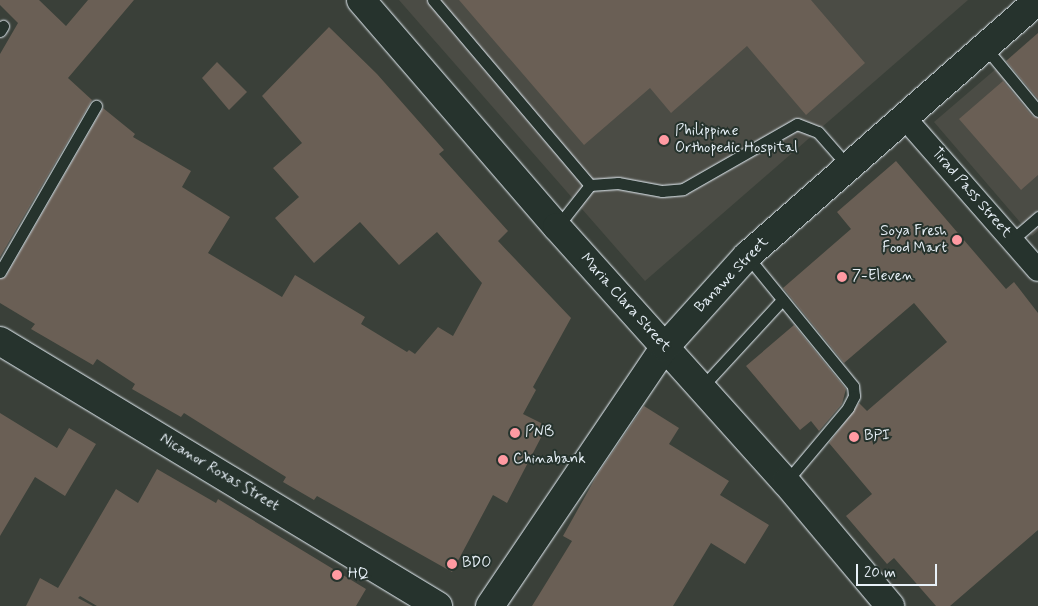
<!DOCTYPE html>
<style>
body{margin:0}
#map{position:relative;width:1038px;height:606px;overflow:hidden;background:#3a4039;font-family:Mynerve,sans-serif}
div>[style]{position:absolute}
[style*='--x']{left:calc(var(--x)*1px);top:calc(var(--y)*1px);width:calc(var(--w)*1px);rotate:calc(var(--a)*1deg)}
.built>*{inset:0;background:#4b4c45}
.building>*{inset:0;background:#6a5f55}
.roads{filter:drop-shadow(0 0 1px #e8f1f8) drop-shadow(0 0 1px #e8f1f8)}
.service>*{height:11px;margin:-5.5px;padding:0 5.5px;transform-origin:5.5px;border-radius:5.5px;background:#26332d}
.minor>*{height:22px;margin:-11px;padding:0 11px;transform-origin:11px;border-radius:11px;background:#26332d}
.tertiary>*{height:28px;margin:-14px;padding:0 14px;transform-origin:14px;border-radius:14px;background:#26332d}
.secondary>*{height:28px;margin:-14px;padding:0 14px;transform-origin:14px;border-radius:14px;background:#26332d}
.dots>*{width:14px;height:14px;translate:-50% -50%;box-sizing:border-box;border:2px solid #26332d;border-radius:50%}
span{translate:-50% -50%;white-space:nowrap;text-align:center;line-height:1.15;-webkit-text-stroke:4px #26332d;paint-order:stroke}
.poi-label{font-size:15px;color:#e8f1f8}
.left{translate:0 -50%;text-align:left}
.right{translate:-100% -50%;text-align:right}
.street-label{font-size:15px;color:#e8f1f8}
.scale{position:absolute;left:856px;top:564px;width:81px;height:22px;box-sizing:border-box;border:2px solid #e8f1f8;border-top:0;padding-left:6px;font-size:15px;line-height:18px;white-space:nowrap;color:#e8f1f8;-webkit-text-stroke:4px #26332d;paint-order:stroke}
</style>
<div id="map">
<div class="built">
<div style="clip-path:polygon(399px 0,968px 0,645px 281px)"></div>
<div style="clip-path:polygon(1004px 62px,1038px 101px,1038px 231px,1032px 236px,934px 122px)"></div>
</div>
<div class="building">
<div style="clip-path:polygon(0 0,39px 0,66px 26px,88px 0,134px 0,68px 78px,92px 100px,0 257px,0 54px,18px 23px,0 5px)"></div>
<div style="clip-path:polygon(459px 0,811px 0,865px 63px,806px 115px,747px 46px,671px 113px,650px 88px,584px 145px)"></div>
<div style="clip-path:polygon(329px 27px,377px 74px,444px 150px,439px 154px,508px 231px,498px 241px,571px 318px,533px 387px,536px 390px,523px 414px,547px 426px,507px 503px,493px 495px,452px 572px,317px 496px,314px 500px,283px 482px,286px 477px,184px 413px,181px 417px,132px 389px,135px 384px,97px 359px,93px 365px,31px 329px,35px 324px,0 303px,0 279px,6px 276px,103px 108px,135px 134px,133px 137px,191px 171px,182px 187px,230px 217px,208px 253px,282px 297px,295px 275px,365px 317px,361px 324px,407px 352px,409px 350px,415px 354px,438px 327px,453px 336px,482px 283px,437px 232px,399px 265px,360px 222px,314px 263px,275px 218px,299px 197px,273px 168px,302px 143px,262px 96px)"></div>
<div style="clip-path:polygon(1038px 33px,1038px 99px,1006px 61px)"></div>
<div style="clip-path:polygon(217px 62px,247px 92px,229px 110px,202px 78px)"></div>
<div style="clip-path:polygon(1003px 81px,1032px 116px,1038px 118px,1038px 175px,1021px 190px,959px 119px)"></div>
<div style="clip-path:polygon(896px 161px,1006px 289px,1014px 282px,1038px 313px,1038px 530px,950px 606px,936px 606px,894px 558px,887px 564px,846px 516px,872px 494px,829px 443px,859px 403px,867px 411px,947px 342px,914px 303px,844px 363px,783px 288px,851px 229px,837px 212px)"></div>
<div style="clip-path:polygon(794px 325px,846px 389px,842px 404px,819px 431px,811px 421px,800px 430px,746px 366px)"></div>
<div style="clip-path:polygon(644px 406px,679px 428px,669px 444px,729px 481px,720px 495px,769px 525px,745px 564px,711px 543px,673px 606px,532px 606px,572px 541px,563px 536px,597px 475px)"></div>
<div style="clip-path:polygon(0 413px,57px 448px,69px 428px,96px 444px,65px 496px,35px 477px,0 536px)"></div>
<div style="clip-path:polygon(157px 469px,216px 503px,218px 499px,366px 589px,356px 606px,97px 606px,80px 596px,78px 598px,93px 606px,26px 606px,40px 578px,58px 588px,116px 489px,138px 503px)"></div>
</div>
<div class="roads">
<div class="service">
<div style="--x:433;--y:0;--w:243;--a:49.7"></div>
<div style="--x:0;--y:31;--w:6;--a:-59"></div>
<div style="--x:985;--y:47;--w:83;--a:50.4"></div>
<div style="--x:557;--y:227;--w:53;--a:-51.8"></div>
<div style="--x:590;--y:185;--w:28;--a:-4"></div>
<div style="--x:618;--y:183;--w:45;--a:10.3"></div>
<div style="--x:662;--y:191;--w:21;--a:-5"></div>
<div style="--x:683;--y:189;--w:131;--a:-29.7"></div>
<div style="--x:797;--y:124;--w:22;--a:21"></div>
<div style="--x:818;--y:132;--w:44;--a:48.7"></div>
<div style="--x:1012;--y:240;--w:35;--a:-41"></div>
<div style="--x:747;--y:256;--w:168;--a:50.8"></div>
<div style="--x:853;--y:386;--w:10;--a:84"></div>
<div style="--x:854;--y:396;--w:13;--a:117"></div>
<div style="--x:848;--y:408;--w:97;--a:130"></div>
<div style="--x:0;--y:272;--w:192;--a:-60"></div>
<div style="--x:701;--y:388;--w:120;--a:-47.4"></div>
</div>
<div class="minor">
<div style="--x:904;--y:117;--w:203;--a:48.8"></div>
</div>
<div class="tertiary">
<div style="--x:361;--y:0;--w:300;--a:49.2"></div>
<div style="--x:557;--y:227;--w:343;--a:48.1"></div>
<div style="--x:786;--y:482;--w:162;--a:50"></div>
<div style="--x:0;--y:341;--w:512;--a:31.17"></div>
</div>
<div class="secondary">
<div style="--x:490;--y:606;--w:313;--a:-56"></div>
<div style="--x:665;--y:347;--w:122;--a:-48"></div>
<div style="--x:747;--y:256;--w:388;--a:-41.3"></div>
</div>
</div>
<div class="dots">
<div style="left:664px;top:140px;background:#ff9aa2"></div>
<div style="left:957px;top:240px;background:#ff9aa2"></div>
<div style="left:842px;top:277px;background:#ff9aa2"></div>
<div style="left:515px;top:433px;background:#ff9aa2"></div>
<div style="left:854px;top:437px;background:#ff9aa2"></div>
<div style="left:503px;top:460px;background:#ff9aa2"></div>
<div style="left:452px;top:564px;background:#ff9aa2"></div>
<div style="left:337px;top:575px;background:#ff9aa2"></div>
</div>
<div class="poi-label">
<span class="left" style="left:675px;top:140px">Philippine<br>Orthopedic Hospital</span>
<span class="right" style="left:947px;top:240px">Soya Fresh<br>Food Mart</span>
<span class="left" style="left:852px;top:277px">7-Eleven</span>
<span class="left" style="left:525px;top:433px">PNB</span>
<span class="left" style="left:864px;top:437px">BPI</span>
<span class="left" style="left:513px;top:460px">Chinabank</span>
<span class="left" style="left:462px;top:564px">BDO</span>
<span class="left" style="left:348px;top:575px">HQ</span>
</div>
<div class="street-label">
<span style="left:971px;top:193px;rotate:49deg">Tirad Pass Street</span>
<span style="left:732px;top:275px;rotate:-46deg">Banawe Street</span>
<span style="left:625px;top:303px;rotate:48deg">Maria Clara Street</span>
<span style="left:219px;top:473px;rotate:31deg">Nicanor Roxas Street</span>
</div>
<div class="scale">20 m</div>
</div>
